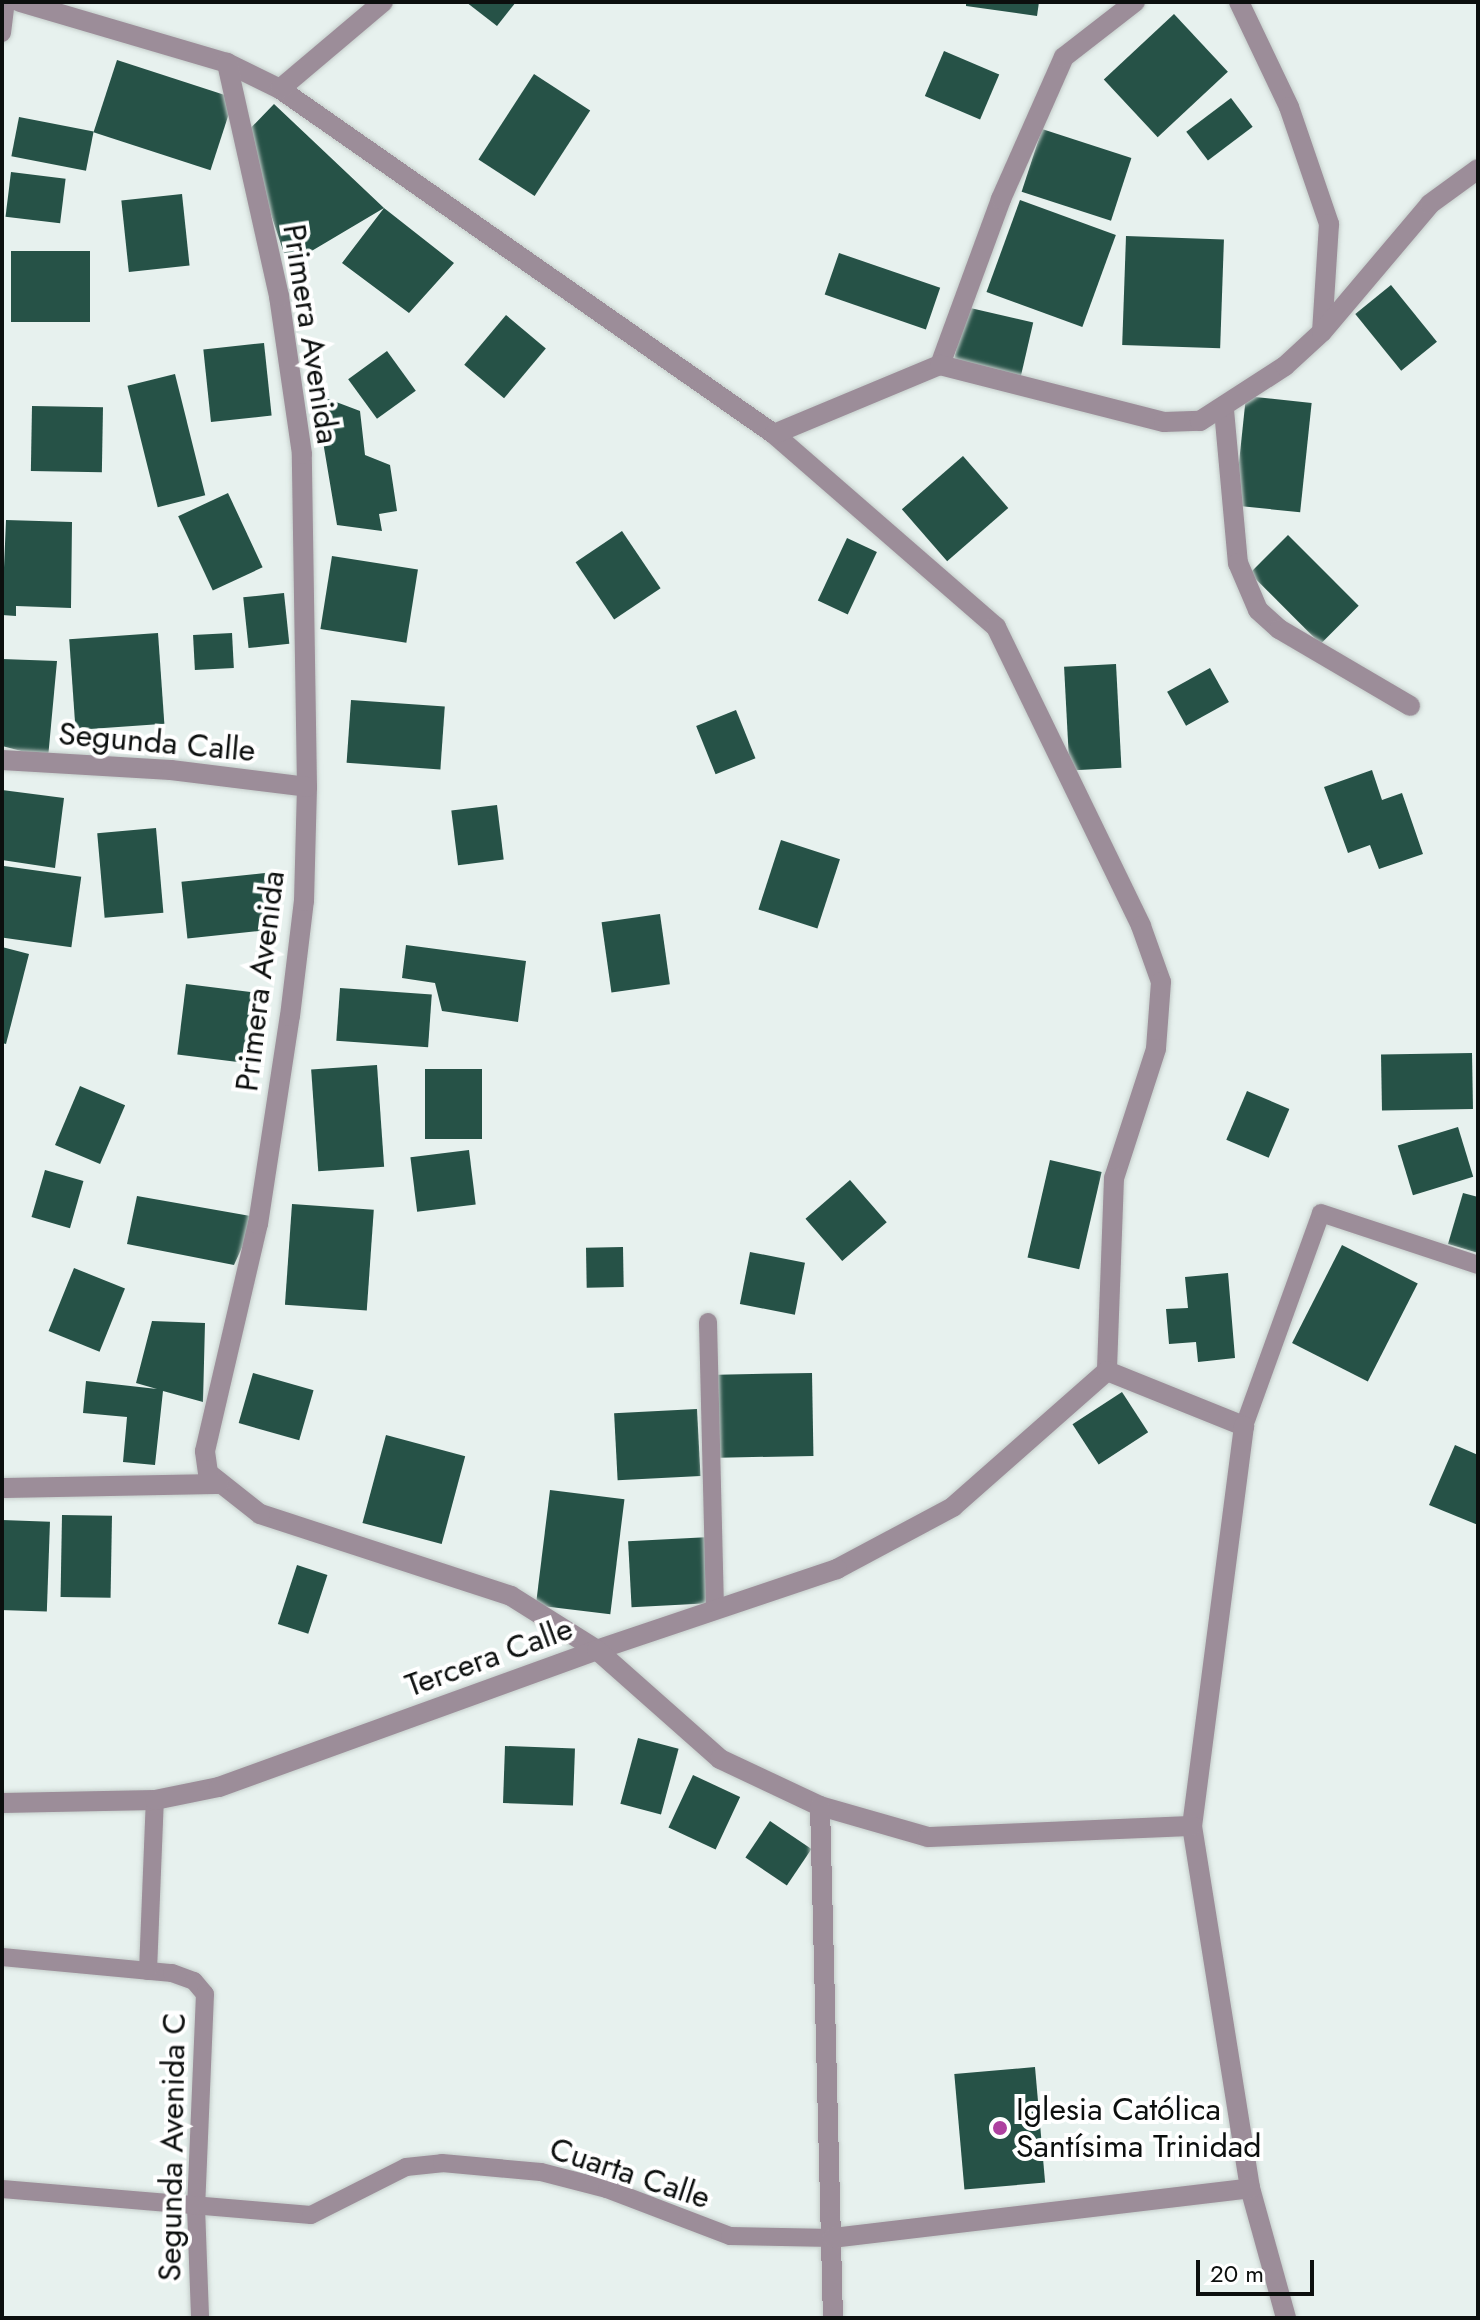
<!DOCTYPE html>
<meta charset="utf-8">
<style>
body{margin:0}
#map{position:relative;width:1480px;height:2320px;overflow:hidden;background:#e7f1ee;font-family:Jost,sans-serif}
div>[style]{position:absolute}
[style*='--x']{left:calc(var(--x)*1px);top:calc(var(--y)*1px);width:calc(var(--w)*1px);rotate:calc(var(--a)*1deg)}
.building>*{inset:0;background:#265247;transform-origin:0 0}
.roads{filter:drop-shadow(0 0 2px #c4cdca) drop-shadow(0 0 2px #c4cdca)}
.service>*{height:18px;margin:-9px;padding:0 9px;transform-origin:9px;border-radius:9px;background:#9c8d99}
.minor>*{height:20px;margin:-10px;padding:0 10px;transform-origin:10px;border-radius:10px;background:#9c8d99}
.dots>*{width:22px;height:22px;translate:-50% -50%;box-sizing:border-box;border:4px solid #fff;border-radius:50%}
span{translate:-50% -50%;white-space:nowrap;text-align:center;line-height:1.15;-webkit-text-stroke:8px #fff;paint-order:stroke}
.street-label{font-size:32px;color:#0c0f0e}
.poi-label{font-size:32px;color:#0c0f0e}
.left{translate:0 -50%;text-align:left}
.frame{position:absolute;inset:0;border:4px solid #0c0f0e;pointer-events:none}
.scale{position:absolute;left:1196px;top:2260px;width:118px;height:36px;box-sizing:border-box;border:4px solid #0c0f0e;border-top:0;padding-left:10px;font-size:24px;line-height:28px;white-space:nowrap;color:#0c0f0e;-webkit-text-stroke:6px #fff;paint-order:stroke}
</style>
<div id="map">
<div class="building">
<div style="clip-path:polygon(466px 2px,516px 2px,497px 26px)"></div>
<div style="clip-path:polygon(966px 2px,1039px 2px,1037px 16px,966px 6px)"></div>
<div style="left:1174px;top:14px;width:79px;height:96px;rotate:47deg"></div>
<div style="left:944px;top:51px;width:60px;height:49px;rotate:23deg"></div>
<div style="left:117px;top:60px;width:123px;height:76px;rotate:18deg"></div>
<div style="left:534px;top:74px;width:67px;height:102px;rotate:33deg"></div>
<div style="left:1231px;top:98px;width:36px;height:56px;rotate:53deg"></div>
<div style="clip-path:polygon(274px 104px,384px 208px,454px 263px,409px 313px,342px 263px,384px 208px,288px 265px,244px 135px)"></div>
<div style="left:19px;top:117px;width:76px;height:40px;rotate:11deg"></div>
<div style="left:1042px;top:129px;width:94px;height:66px;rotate:18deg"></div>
<div style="left:11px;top:172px;width:55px;height:45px;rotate:7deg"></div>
<div style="left:182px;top:194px;width:72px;height:61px;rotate:84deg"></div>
<div style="left:1020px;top:200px;width:102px;height:98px;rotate:20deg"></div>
<div style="left:1126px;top:236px;width:98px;height:109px;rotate:2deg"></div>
<div style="left:11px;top:251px;width:79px;height:71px"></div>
<div style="left:839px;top:253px;width:107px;height:44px;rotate:19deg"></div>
<div style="left:1391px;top:285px;width:73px;height:46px;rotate:51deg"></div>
<div style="left:966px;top:307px;width:69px;height:57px;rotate:13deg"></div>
<div style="left:506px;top:315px;width:52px;height:65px;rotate:40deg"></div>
<div style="left:264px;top:343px;width:73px;height:61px;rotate:84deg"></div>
<div style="left:387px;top:351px;width:49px;height:48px;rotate:54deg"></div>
<div style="left:175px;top:374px;width:125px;height:49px;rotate:76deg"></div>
<div style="clip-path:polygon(315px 394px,360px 411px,365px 455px,390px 465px,397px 511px,379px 514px,382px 531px,337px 525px)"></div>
<div style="left:1246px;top:396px;width:66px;height:110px;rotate:6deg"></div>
<div style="left:32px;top:406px;width:71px;height:65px;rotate:1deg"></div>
<div style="left:963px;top:456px;width:69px;height:81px;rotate:49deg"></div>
<div style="left:228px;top:493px;width:82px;height:55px;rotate:65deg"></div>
<div style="clip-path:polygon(6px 520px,72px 522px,71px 608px,16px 606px,16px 616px,2px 615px)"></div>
<div style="left:622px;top:531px;width:69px;height:56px;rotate:56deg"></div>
<div style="left:1288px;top:535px;width:100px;height:54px;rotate:45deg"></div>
<div style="left:847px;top:538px;width:33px;height:69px;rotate:25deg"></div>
<div style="left:332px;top:556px;width:87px;height:74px;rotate:9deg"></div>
<div style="left:284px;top:593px;width:51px;height:41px;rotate:84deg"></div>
<div style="left:158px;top:633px;width:91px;height:89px;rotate:86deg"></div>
<div style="left:232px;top:633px;width:35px;height:39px;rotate:87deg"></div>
<div style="clip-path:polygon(2px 659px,57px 661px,48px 758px,2px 746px)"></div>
<div style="left:1116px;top:664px;width:104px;height:52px;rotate:87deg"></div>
<div style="left:1210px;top:668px;width:39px;height:49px;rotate:61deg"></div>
<div style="left:351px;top:700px;width:94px;height:63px;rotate:4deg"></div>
<div style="left:736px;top:710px;width:52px;height:43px;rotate:68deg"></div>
<div style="clip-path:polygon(1372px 770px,1382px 800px,1402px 793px,1423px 854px,1379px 869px,1370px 845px,1348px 853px,1324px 787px)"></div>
<div style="clip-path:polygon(2px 790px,64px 798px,55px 868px,2px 860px)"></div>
<div style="left:497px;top:805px;width:55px;height:46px;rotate:83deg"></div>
<div style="left:156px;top:828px;width:85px;height:59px;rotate:85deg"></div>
<div style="left:781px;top:840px;width:62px;height:73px;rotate:18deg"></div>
<div style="left:4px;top:866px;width:78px;height:71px;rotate:8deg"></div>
<div style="left:265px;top:873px;width:57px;height:84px;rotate:84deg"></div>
<div style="left:660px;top:914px;width:71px;height:59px;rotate:82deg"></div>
<div style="clip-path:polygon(406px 945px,526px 961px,518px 1022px,442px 1011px,435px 983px,402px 978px)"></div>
<div style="clip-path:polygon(2px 947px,29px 954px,6px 1044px,2px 1043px)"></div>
<div style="left:186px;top:984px;width:67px;height:71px;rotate:7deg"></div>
<div style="left:340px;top:988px;width:92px;height:53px;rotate:4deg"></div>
<div style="left:1472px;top:1053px;width:56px;height:91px;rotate:89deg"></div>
<div style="left:377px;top:1065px;width:102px;height:66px;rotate:86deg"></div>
<div style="left:425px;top:1069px;width:57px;height:70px"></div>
<div style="left:80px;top:1086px;width:49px;height:64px;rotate:23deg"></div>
<div style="left:1247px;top:1091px;width:46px;height:53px;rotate:23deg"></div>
<div style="left:1458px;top:1127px;width:52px;height:63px;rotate:73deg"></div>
<div style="left:469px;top:1150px;width:55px;height:59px;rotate:83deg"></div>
<div style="left:1050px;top:1160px;width:53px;height:100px;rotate:13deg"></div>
<div style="left:45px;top:1170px;width:40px;height:49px;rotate:16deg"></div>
<div style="left:850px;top:1180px;width:56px;height:59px;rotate:49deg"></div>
<div style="clip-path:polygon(1463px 1193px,1478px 1197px,1478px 1253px,1448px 1244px)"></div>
<div style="clip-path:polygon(137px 1196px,256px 1217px,234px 1265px,127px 1244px)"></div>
<div style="left:292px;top:1204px;width:82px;height:101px;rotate:4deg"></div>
<div style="left:1342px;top:1245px;width:85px;height:110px;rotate:27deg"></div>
<div style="left:623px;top:1247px;width:40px;height:37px;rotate:89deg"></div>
<div style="left:750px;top:1252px;width:56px;height:53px;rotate:11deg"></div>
<div style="left:74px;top:1268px;width:55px;height:68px;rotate:22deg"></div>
<div style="clip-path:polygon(1228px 1273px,1235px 1358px,1198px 1362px,1196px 1342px,1169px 1344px,1166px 1309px,1188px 1308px,1185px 1277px)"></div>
<div style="clip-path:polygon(152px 1321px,205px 1323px,203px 1402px,163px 1391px,155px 1465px,123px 1462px,127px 1417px,83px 1413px,86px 1381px,157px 1389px,136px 1383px)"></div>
<div style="left:253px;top:1373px;width:63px;height:52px;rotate:16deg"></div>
<div style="left:812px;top:1373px;width:83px;height:94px;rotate:89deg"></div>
<div style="left:1122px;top:1392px;width:48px;height:59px;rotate:57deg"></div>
<div style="left:697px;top:1409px;width:67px;height:83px;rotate:87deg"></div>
<div style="left:386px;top:1435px;width:82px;height:91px;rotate:15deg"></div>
<div style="clip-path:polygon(1455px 1445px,1478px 1455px,1478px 1525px,1429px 1505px)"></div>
<div style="left:550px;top:1490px;width:75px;height:116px;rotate:7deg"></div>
<div style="left:62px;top:1515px;width:50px;height:82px;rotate:1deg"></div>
<div style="left:2px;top:1520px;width:48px;height:90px;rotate:2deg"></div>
<div style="left:710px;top:1537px;width:66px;height:82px;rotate:87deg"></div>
<div style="left:297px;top:1565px;width:32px;height:62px;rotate:18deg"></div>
<div style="left:638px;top:1738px;width:42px;height:68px;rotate:15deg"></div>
<div style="left:505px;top:1746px;width:70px;height:57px;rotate:2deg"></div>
<div style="left:693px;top:1775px;width:52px;height:58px;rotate:25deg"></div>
<div style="left:770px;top:1821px;width:50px;height:44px;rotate:34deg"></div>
<div style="left:1035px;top:2067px;width:116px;height:81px;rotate:85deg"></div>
</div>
<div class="roads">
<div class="service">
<div style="--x:2;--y:33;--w:31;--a:-83"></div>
<div style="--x:708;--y:1322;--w:288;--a:88.6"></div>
<div style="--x:1244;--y:1426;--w:226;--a:-70.1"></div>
<div style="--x:1321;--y:1213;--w:165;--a:18.3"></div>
<div style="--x:2;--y:1957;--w:171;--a:5.4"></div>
<div style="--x:172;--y:1973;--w:23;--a:20"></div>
<div style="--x:194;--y:1981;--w:17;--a:50"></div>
<div style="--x:205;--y:1994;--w:213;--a:92.4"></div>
<div style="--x:196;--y:2207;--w:111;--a:87.9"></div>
<div style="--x:148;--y:1971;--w:171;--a:-87.7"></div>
<div style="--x:2;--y:2189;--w:310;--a:4.8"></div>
<div style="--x:311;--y:2215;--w:106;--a:-26.8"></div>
<div style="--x:406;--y:2167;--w:36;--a:-6"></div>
<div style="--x:442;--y:2163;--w:99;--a:5.2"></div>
<div style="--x:541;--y:2172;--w:68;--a:14.4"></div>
<div style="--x:607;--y:2189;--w:132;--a:20.9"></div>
<div style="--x:730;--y:2236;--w:103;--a:1.1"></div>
</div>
<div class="minor">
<div style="--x:20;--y:2;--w:216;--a:16.4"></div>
<div style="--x:227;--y:63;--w:59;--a:26.1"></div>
<div style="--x:280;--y:89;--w:603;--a:34.93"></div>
<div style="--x:774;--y:434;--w:294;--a:41"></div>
<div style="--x:996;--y:627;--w:332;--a:64.1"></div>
<div style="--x:1141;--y:926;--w:59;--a:70.3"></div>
<div style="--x:1161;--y:982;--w:67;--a:94.3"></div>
<div style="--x:1156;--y:1049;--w:136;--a:108"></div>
<div style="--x:1114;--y:1178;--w:193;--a:92.1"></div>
<div style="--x:1107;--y:1371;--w:205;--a:138.6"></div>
<div style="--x:953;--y:1507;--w:132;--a:151.9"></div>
<div style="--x:837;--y:1569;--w:253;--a:161.4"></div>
<div style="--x:597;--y:1650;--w:102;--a:-147.9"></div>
<div style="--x:511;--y:1596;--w:264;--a:-161.9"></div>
<div style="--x:260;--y:1514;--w:66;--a:-141.7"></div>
<div style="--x:208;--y:1473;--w:22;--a:-98"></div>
<div style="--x:205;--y:1451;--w:233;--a:-76.9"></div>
<div style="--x:258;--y:1224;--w:210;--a:-81.3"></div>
<div style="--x:290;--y:1016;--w:116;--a:-83.1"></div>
<div style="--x:304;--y:901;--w:114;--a:-88.5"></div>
<div style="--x:307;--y:787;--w:333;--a:-90.9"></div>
<div style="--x:302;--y:454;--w:160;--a:-98.3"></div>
<div style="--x:279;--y:296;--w:239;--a:-102.6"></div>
<div style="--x:1239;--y:2;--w:116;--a:64.5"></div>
<div style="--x:1289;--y:107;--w:124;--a:71.1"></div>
<div style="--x:1329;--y:224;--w:108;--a:93.7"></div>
<div style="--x:280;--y:89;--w:135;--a:-40.2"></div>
<div style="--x:940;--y:365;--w:177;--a:-69.8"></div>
<div style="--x:1001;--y:199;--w:155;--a:-66.1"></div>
<div style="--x:1064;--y:57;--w:90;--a:-37.8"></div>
<div style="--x:1224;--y:410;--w:154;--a:84.8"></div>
<div style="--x:1238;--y:563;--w:51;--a:66.9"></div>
<div style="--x:1258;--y:610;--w:28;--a:42"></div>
<div style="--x:1279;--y:629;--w:152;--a:30.4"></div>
<div style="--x:774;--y:434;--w:180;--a:-22.6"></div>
<div style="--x:940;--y:365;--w:231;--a:14.3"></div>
<div style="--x:1164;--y:422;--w:36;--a:-2"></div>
<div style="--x:1200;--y:421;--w:101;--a:-32.9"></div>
<div style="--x:1285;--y:366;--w:50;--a:-42.6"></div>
<div style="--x:1322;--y:332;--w:167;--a:-49.8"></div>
<div style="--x:1430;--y:204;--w:59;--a:-36.1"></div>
<div style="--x:2;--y:760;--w:169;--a:3.4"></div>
<div style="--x:171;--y:770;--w:137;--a:7.1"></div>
<div style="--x:1107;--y:1371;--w:148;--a:21.9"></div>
<div style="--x:1244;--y:1426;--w:403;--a:97.4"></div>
<div style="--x:1192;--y:1826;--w:367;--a:80.9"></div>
<div style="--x:1250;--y:2188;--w:135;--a:74.5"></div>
<div style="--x:2;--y:1488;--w:217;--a:-1.1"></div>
<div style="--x:2;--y:1803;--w:153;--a:-1.1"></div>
<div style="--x:155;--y:1800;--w:65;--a:-11.5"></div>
<div style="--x:219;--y:1787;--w:402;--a:-19.9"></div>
<div style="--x:597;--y:1650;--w:164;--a:41.5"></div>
<div style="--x:720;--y:1759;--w:110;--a:25.2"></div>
<div style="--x:820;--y:1806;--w:112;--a:16"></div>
<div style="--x:928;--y:1837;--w:264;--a:-2.4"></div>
<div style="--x:820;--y:1806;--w:512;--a:88.55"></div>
<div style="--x:833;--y:2238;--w:420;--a:-6.8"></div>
</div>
</div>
<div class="dots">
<div style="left:1000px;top:2128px;background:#ae41a0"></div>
</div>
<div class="street-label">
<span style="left:311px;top:334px;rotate:81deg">Primera Avenida</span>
<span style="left:157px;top:742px;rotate:5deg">Segunda Calle</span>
<span style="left:260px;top:981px;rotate:-83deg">Primera Avenida</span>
<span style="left:489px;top:1657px;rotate:-20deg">Tercera Calle</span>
<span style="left:172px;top:2147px;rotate:-89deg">Segunda Avenida C</span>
<span style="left:630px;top:2173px;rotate:18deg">Cuarta Calle</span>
</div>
<div class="poi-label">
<span class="left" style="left:1016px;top:2128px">Iglesia Católica<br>Santísima Trinidad</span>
</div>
<div class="frame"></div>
<div class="scale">20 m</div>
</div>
